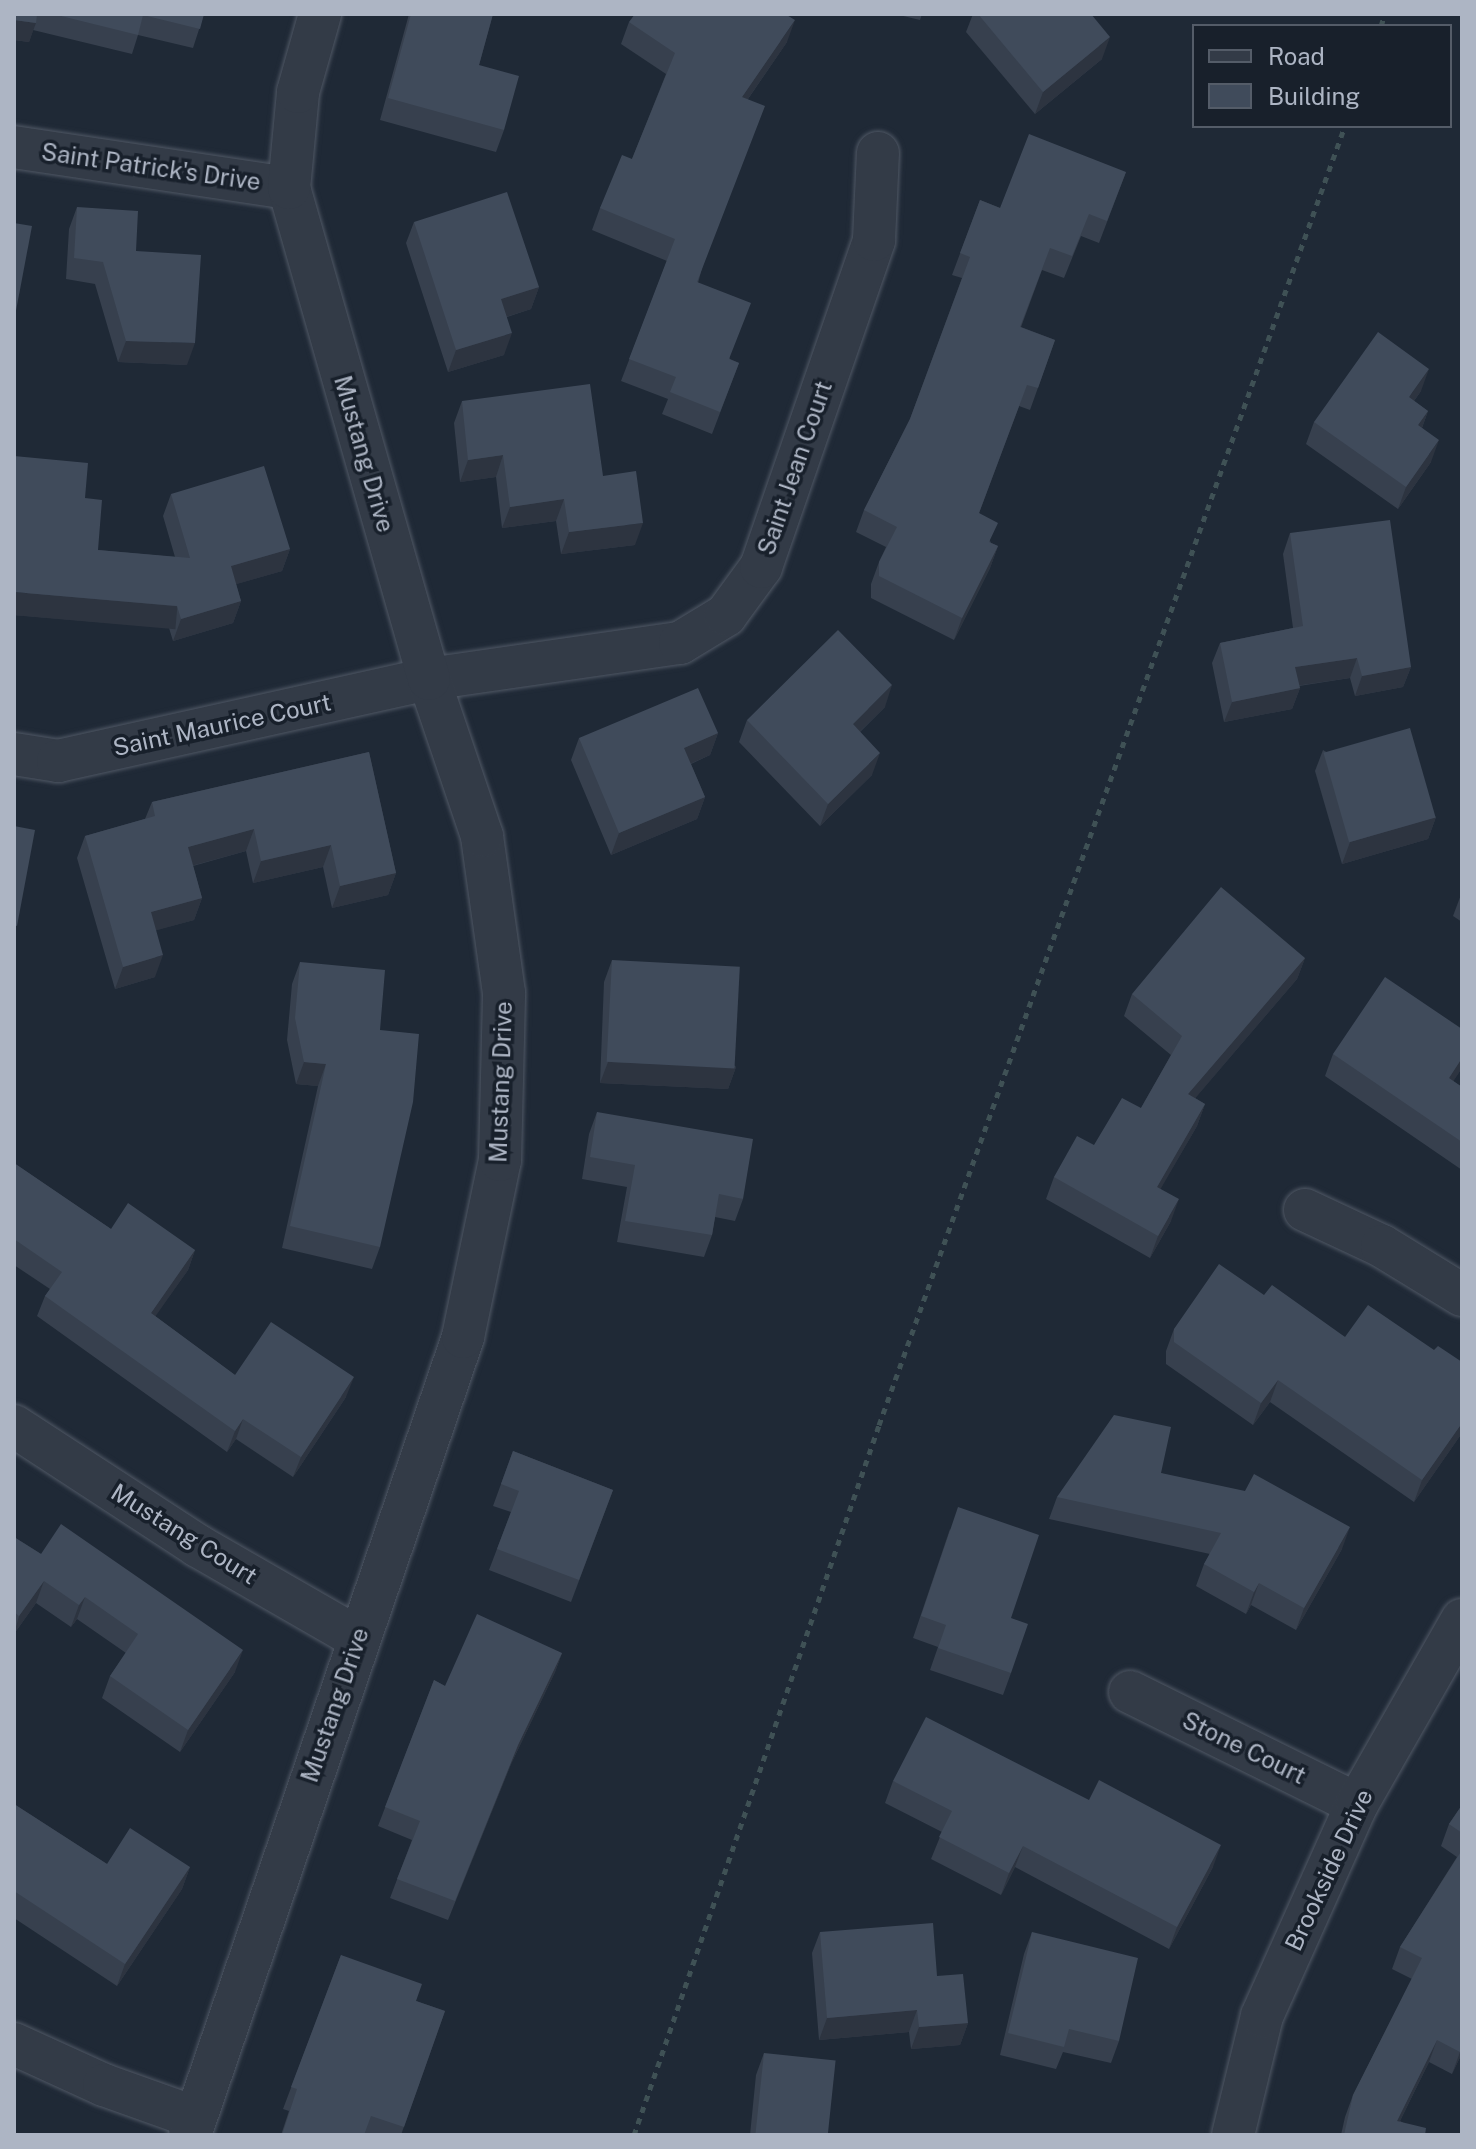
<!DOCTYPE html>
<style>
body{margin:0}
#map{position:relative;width:1476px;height:2149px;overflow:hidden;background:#1f2936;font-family:"Public Sans",sans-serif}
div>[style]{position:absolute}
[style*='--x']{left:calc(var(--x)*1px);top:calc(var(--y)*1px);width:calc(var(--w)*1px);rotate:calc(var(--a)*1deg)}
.path>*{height:5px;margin-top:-2.5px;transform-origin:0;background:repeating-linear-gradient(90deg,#3f5155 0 6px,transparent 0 12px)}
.roads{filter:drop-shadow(0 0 2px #505865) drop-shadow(0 0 2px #505865)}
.street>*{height:42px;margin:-21px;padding:0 21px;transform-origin:21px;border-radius:21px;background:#333b47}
.wall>*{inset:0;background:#37404e}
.shaded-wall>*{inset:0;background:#2d3440;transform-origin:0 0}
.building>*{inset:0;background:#404b5b;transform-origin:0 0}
span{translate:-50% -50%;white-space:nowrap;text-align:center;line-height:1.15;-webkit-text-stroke:7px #18202b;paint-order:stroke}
.street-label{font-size:24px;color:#adb5c4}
.frame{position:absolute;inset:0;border:16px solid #adb5c4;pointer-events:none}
.legend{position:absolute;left:1192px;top:24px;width:260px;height:104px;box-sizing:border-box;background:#18202b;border:2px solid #545c68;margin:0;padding:10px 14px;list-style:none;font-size:24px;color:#adb5c4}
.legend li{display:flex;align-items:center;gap:16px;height:40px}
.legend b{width:40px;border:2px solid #545c68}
</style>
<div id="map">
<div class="path">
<div style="--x:1381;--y:26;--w:13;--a:-72"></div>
<div style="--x:634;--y:2135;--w:751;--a:-70.96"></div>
<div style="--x:879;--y:1425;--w:1380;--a:-70.27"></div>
</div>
<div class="roads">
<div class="street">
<div style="--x:14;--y:147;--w:278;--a:8.5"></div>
<div style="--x:14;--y:754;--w:45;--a:9"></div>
<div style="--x:58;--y:761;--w:380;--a:-12.5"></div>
<div style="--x:429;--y:679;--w:254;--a:-8.2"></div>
<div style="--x:680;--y:643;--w:54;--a:-31.3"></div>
<div style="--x:726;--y:615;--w:59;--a:-53.9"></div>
<div style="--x:761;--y:567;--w:346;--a:-70.9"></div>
<div style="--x:874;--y:240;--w:87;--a:-87.4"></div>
<div style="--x:1305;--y:1210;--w:85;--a:25.1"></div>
<div style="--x:1382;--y:1246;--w:94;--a:31.5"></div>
<div style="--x:14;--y:1426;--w:220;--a:33.1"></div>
<div style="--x:198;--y:1546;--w:185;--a:29.9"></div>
<div style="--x:1130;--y:1692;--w:253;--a:26.3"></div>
<div style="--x:14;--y:2044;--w:99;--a:24.5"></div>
<div style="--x:104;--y:2085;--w:96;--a:19.6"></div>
<div style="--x:190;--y:2135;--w:843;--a:-71.11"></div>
<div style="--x:463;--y:1337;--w:181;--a:-78.2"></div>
<div style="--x:500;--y:1160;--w:167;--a:-88.6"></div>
<div style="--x:504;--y:993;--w:159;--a:-98"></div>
<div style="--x:482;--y:836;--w:166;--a:-108.7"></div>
<div style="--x:429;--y:679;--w:511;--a:-105.91"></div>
<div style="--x:289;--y:188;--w:96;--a:-84.6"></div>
<div style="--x:298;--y:92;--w:81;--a:-74.2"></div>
<div style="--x:1233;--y:2135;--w:122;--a:-76.3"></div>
<div style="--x:1262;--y:2016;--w:232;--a:-65.9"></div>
<div style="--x:1357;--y:1804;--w:212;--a:-60.3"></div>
</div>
</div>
<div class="wall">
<div style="clip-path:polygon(14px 14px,204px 14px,193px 48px,138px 35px,132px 54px,33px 30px,29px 42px,14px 40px)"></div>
<div style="clip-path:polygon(409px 14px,493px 14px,479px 65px,504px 130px,496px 152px,380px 120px)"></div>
<div style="clip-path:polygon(895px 14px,922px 14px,920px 20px)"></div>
<div style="clip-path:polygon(973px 14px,1091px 14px,1102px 59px,1035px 114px,966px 32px)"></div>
<div style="clip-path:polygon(629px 22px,787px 42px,748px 99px,698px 283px,730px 359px,739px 363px,712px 434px,662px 414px,668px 399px,621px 381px,667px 261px,592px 230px,600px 208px,632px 159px,666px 74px,621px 44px)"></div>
<div style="clip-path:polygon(1126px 172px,1099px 243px,1081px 236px,1064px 278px,1042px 270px,1021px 327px,1055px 340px,1030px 410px,1019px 406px,979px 513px,991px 543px,998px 546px,990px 568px,954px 640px,871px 598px,871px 584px,879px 562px,886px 547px,856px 532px,864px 510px,910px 419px,962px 278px,952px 275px,980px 200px,1000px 208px)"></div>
<div style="clip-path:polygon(77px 207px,187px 365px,118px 362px,95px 284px,66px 279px,69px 229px)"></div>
<div style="clip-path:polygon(414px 222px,539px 287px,531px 309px,507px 317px,504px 355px,448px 372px,406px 243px)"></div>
<div style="clip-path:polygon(1421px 391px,1414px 401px,1428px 411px,1422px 428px,1431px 462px,1398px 509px,1306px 444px,1314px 422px)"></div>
<div style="clip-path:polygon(462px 401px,603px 476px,635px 545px,561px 554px,556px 521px,502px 528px,496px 477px,460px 482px,454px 423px)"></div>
<div style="clip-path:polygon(171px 494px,290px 549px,282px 571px,236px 584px,241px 601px,233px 623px,173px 641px,169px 628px,14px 615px,85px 498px,98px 550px,175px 557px,163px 516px)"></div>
<div style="clip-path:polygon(1290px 533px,1411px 667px,1403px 687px,1355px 696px,1350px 678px,1299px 686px,1300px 688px,1292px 709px,1224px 722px,1212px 663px,1220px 643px,1293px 628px,1283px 554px)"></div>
<div style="clip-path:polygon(885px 707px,860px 732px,872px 775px,820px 826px,739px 742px,747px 720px)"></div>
<div style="clip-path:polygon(718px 733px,710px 755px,691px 764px,705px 797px,697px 819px,611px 855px,571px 760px,579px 738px)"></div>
<div style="clip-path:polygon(1323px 750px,1436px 817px,1428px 839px,1342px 864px,1315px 771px)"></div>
<div style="clip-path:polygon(369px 752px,396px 873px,388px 895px,332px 908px,323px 867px,253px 883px,246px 851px,193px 866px,202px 898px,194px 920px,156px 930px,155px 977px,115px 989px,77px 858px,85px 836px,145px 819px,152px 802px)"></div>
<div style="clip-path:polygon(1462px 892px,1462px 922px,1453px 916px)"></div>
<div style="clip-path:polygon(1305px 958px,1297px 979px,1195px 1098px,1205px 1104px,1197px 1126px,1160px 1189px,1171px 1221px,1150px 1258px,1046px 1199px,1054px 1177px,1141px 1108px,1171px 1055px,1124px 1016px,1132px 994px)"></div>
<div style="clip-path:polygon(612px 960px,736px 1067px,728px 1089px,600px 1083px,604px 982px)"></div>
<div style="clip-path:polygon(300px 962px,380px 1030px,380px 1247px,372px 1269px,282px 1248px,318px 1086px,296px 1084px,287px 1040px,292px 984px)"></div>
<div style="clip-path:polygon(1462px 1029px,1462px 1068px,1453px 1081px,1462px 1087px,1462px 1170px,1325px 1076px,1333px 1054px)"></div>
<div style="clip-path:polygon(597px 1112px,743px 1199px,735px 1221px,715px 1217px,712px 1235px,704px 1257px,617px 1242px,627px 1187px,582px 1179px,589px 1134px)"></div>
<div style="clip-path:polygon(14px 1163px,111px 1229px,195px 1250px,188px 1270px,155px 1316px,235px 1375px,346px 1397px,293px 1477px,236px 1439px,227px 1452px,37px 1316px,45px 1296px,50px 1289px,14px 1265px)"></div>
<div style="clip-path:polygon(1264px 1295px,1345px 1337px,1434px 1350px,1462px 1362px,1462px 1433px,1414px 1502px,1270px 1402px,1253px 1425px,1166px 1364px,1166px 1351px,1174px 1329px)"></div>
<div style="clip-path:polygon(513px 1451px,613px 1490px,571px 1602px,489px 1570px,511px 1512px,493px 1506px)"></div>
<div style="clip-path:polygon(1161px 1473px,1342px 1549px,1296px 1630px,1251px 1605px,1246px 1614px,1196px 1586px,1204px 1564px,1210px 1554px,1049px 1519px,1057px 1497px)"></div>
<div style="clip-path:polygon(950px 1529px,1011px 1618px,1011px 1673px,1003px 1695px,930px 1670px,938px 1647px,913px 1638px)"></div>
<div style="clip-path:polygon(14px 1537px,41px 1554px,235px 1672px,180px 1752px,102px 1698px,110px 1676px,126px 1653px,77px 1619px,71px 1627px,36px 1603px,14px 1634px)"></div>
<div style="clip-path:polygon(562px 1653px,555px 1672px,511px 1764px,448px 1920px,390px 1898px,412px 1840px,378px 1826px,434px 1680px,445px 1686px)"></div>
<div style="clip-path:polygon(893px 1781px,1213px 1867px,1169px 1949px,1015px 1867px,1001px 1895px,931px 1859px,942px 1832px,885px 1803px)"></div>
<div style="clip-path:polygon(14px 1804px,107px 1864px,190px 1867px,182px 1889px,117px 1986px,14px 1918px)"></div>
<div style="clip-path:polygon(1462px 1805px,1462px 2053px,1452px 2074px,1429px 2062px,1400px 2121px,1425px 2135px,1341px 2135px,1345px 2117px,1353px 2095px,1412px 1979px,1392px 1969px,1400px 1947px,1457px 1857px,1441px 1846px,1449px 1824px)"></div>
<div style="clip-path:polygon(820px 1932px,937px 1976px,968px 2023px,960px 2045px,911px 2049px,909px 2032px,819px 2040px,812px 1953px)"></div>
<div style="clip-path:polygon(1032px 1932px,1119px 2041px,1111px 2063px,1063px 2052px,1056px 2069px,1000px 2055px,1024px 1954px)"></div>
<div style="clip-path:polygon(341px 1955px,416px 2001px,445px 2011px,401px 2135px,281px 2135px,289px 2111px,283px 2109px)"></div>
<div style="clip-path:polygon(764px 2053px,829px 2135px,750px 2135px,756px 2075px)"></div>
</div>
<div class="shaded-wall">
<div style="clip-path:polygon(14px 20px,36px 23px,29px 42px,14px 40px)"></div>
<div style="clip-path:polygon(795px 20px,787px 42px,734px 119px,742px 97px)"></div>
<div style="clip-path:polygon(1110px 37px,1102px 59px,1035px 114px,1043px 92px)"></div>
<div style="clip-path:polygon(539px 287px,531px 309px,493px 321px,501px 299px)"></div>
<div style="clip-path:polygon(512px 333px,504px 355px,448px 372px,456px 350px)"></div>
<div style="clip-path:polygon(126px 341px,195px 343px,187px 365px,118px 362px)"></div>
<div style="clip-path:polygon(1429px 369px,1421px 391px,1401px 419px,1409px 397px)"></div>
<div style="clip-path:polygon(1428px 411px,1420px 433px,1418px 425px)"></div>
<div style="clip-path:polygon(1439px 440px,1431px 462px,1398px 509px,1406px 487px)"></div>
<div style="clip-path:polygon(503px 455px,496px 477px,460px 482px,468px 460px)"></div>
<div style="clip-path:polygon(564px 499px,556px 521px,502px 528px,510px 507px)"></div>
<div style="clip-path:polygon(643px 523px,635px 545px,561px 554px,569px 532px)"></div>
<div style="clip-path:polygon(998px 546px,990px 568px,954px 640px,962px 618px)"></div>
<div style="clip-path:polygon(290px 549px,282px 571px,223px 588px,231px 566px)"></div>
<div style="left:14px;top:592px;width:164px;height:23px;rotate:5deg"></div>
<div style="clip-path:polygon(241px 601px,233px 623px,173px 641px,181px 619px)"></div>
<div style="clip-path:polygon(1357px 658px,1350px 678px,1288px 687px,1295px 667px)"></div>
<div style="clip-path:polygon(1411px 667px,1403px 687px,1355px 696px,1362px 676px)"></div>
<div style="clip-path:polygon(892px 685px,885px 707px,845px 746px,853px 724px)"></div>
<div style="clip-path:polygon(1300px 688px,1292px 709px,1224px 722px,1232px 702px)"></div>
<div style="clip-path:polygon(718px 733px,710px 755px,676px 770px,684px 748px)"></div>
<div style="clip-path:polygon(880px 753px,872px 775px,820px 826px,828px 804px)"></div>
<div style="clip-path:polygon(705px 797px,697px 819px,611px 855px,619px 833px)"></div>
<div style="clip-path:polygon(1436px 817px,1428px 839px,1342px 864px,1350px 842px)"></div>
<div style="clip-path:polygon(254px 829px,246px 851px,180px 869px,188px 847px)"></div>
<div style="clip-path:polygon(331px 845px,323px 867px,253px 883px,261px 861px)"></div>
<div style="clip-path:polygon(396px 873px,388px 895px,332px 908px,340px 886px)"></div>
<div style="clip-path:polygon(202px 898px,194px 920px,143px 934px,151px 912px)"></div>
<div style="clip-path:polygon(163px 955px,155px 977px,115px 989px,123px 967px)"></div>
<div style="clip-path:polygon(1305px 958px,1297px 979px,1180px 1116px,1188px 1094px)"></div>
<div style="clip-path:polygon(1462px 1058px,1462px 1068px,1441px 1100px,1449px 1078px)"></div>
<div style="clip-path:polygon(304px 1062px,326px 1064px,318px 1086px,296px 1084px)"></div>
<div style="clip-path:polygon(608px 1062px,736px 1067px,728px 1089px,600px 1083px)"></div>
<div style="clip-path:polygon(1205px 1104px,1197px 1126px,1149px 1209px,1157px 1187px)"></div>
<div style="clip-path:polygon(1179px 1199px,1171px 1221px,1150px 1258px,1158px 1236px)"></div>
<div style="clip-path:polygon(195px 1250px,188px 1270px,143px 1334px,151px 1313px)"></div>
<div style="clip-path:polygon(354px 1377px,346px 1397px,293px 1477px,301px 1457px)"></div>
<div style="clip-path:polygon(1278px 1380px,1270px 1402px,1253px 1425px,1261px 1403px)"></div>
<div style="clip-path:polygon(243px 1419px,236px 1439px,227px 1452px,235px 1431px)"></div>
<div style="clip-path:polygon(1462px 1423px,1462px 1433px,1414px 1502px,1422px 1480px)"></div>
<div style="clip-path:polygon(1350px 1527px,1342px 1549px,1296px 1630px,1304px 1608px)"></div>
<div style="clip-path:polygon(44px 1581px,36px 1603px,14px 1634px,19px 1616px)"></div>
<div style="clip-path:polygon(1259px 1583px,1251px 1605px,1246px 1614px,1254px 1592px)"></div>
<div style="clip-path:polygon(85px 1597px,77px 1619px,71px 1627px,79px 1605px)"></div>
<div style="clip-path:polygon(243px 1650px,235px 1672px,180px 1752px,188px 1730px)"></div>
<div style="clip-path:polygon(562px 1653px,555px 1672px,511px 1764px,448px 1920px,518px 1745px)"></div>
<div style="clip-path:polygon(1221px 1845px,1213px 1867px,1169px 1949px,1177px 1927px)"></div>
<div style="clip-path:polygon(1023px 1846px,1015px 1867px,1001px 1895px,1009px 1873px)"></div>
<div style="clip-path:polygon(190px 1867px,182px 1889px,117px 1986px,125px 1964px)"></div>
<div style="clip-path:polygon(917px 2010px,909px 2032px,819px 2040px,827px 2018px)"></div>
<div style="clip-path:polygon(968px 2023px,960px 2045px,911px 2049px,919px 2027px)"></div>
<div style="clip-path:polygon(1437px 2040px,1429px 2062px,1393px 2135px,1397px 2121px)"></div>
<div style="clip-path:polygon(1462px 2047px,1462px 2053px,1452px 2074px,1460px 2052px)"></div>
</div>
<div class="building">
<div style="clip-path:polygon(14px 14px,37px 14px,36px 23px,14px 20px)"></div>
<div style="clip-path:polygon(53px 14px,204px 14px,200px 29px,143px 15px,138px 35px)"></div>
<div style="clip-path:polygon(411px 14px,493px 14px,479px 65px,519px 76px,504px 130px,388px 98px)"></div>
<div style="clip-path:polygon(635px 14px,785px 14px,795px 20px,742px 97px,765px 106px,697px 282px,751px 303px,729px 359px,739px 363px,720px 412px,670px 392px,676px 377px,629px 359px,675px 239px,600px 208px,622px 155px,632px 159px,675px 53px,629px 22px)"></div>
<div style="clip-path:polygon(978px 14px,1091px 14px,1110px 37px,1043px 92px)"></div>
<div style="clip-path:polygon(1029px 134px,1126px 172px,1107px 221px,1089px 214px,1072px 256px,1050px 248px,1020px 327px,1055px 340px,1038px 388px,1027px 385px,979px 513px,998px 523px,989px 542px,998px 546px,962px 618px,879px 576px,879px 562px,897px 527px,864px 510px,910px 419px,970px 257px,960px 253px,980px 200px,1000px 208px)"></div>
<div style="clip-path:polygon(507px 192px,539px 287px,501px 299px,512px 333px,456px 350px,414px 222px)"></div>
<div style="clip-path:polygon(77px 207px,138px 211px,136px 251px,201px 255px,195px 343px,126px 341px,103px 262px,74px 258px)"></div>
<div style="clip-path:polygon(14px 223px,32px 226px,15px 316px,14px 316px)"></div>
<div style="clip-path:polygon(1378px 332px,1429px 369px,1409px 397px,1428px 411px,1418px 425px,1439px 440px,1406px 487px,1314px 422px)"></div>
<div style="clip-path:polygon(590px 384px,603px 476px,636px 471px,643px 523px,569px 532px,564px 499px,510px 507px,503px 455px,468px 460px,462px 401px)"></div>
<div style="clip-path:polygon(14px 456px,88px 463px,85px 498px,102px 500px,98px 550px,190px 558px,171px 494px,264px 466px,290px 549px,231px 566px,241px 601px,181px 619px,177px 606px,14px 592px)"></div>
<div style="clip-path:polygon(1390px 520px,1411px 667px,1362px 676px,1357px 658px,1295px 667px,1300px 688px,1232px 702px,1220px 643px,1303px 626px,1290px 533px)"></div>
<div style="clip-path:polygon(838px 630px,892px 685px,853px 724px,880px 753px,828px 804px,747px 720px)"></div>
<div style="clip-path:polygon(698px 688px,718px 733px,684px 748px,705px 797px,619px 833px,579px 738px)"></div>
<div style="left:1410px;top:728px;width:93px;height:90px;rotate:74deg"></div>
<div style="clip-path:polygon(369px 752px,396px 873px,340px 886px,331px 845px,261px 861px,254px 829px,188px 847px,202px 898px,151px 912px,163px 955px,123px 967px,85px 836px,155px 816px,152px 802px)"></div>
<div style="clip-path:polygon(14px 826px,35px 830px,17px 926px,14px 925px)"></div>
<div style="clip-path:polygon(1221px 887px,1305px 958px,1188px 1094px,1205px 1104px,1157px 1187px,1179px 1199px,1158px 1236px,1054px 1177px,1077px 1136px,1094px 1145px,1122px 1098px,1141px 1108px,1182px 1036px,1132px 994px)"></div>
<div style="left:612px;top:960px;width:128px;height:102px;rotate:3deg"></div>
<div style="clip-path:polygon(300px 962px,385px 970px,380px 1030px,419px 1034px,413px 1102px,380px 1247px,290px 1226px,326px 1064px,304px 1062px,295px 1018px)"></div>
<div style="clip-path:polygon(1385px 977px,1462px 1029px,1462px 1058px,1449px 1078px,1462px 1087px,1462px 1142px,1333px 1054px)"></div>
<div style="clip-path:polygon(597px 1112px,753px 1139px,743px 1199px,719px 1194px,712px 1235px,625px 1221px,635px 1165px,590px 1157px)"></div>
<div style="clip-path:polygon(14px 1163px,111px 1229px,128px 1203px,195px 1250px,151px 1313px,235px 1375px,271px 1322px,354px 1377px,301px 1457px,243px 1419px,235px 1431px,45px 1296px,62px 1272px,14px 1239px)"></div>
<div style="clip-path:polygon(1219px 1264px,1264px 1295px,1272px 1285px,1345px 1337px,1368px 1305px,1434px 1350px,1438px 1346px,1462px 1362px,1462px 1423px,1422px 1480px,1278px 1380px,1261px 1403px,1174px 1342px,1174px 1329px)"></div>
<div style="clip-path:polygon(1114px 1415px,1171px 1427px,1161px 1473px,1245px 1491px,1254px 1474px,1350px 1527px,1304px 1608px,1259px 1583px,1254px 1592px,1204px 1564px,1221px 1533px,1057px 1497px)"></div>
<div style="clip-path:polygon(513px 1451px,613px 1490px,579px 1580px,497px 1549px,519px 1491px,501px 1484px)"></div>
<div style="clip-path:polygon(958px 1507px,1039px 1535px,1011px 1618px,1028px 1624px,1011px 1673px,938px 1648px,946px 1625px,921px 1616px)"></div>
<div style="clip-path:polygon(61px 1524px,243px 1650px,188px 1730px,110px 1676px,138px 1634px,85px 1597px,79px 1605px,44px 1581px,19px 1616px,14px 1612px,14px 1537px,41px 1554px)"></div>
<div style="clip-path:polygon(477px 1614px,562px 1653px,518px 1745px,455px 1901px,397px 1879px,420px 1821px,385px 1807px,434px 1680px,445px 1686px)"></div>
<div style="clip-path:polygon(926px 1717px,1089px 1800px,1099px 1780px,1221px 1845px,1177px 1927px,1023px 1846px,1009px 1873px,939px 1837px,952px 1811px,893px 1781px)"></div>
<div style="clip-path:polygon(14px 1804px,107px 1864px,130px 1828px,190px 1867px,125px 1964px,14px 1891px)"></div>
<div style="clip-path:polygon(1462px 1805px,1462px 1833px,1449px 1824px)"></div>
<div style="clip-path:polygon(1462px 1850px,1462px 2047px,1460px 2052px,1437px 2040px,1397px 2121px,1426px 2128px,1425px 2135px,1344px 2135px,1353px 2095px,1422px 1958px,1400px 1947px)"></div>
<div style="clip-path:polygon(933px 1923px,937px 1976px,963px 1974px,968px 2023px,919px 2027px,917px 2010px,827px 2018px,820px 1932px)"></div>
<div style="clip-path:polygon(1032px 1932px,1138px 1958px,1119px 2041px,1069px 2029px,1064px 2047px,1008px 2033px)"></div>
<div style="clip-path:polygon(341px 1955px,422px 1984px,416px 2001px,445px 2011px,404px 2127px,371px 2116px,364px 2135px,282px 2135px,297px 2089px,291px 2087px)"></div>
<div style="left:764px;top:2053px;width:72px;height:82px;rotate:6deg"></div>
</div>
<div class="street-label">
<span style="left:151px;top:167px;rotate:8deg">Saint Patrick's Drive</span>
<span style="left:364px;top:454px;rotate:74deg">Mustang Drive</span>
<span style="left:795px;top:468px;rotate:-71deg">Saint Jean Court</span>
<span style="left:222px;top:725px;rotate:-12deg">Saint Maurice Court</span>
<span style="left:501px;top:1082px;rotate:-88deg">Mustang Drive</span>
<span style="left:184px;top:1534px;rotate:32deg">Mustang Court</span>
<span style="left:335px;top:1705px;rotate:-71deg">Mustang Drive</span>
<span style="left:1244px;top:1748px;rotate:26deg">Stone Court</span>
<span style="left:1329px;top:1870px;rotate:-65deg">Brookside Drive</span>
</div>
<div class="frame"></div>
<ul class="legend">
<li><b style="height:10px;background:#333b47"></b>Road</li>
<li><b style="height:22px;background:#404b5b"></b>Building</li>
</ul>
</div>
